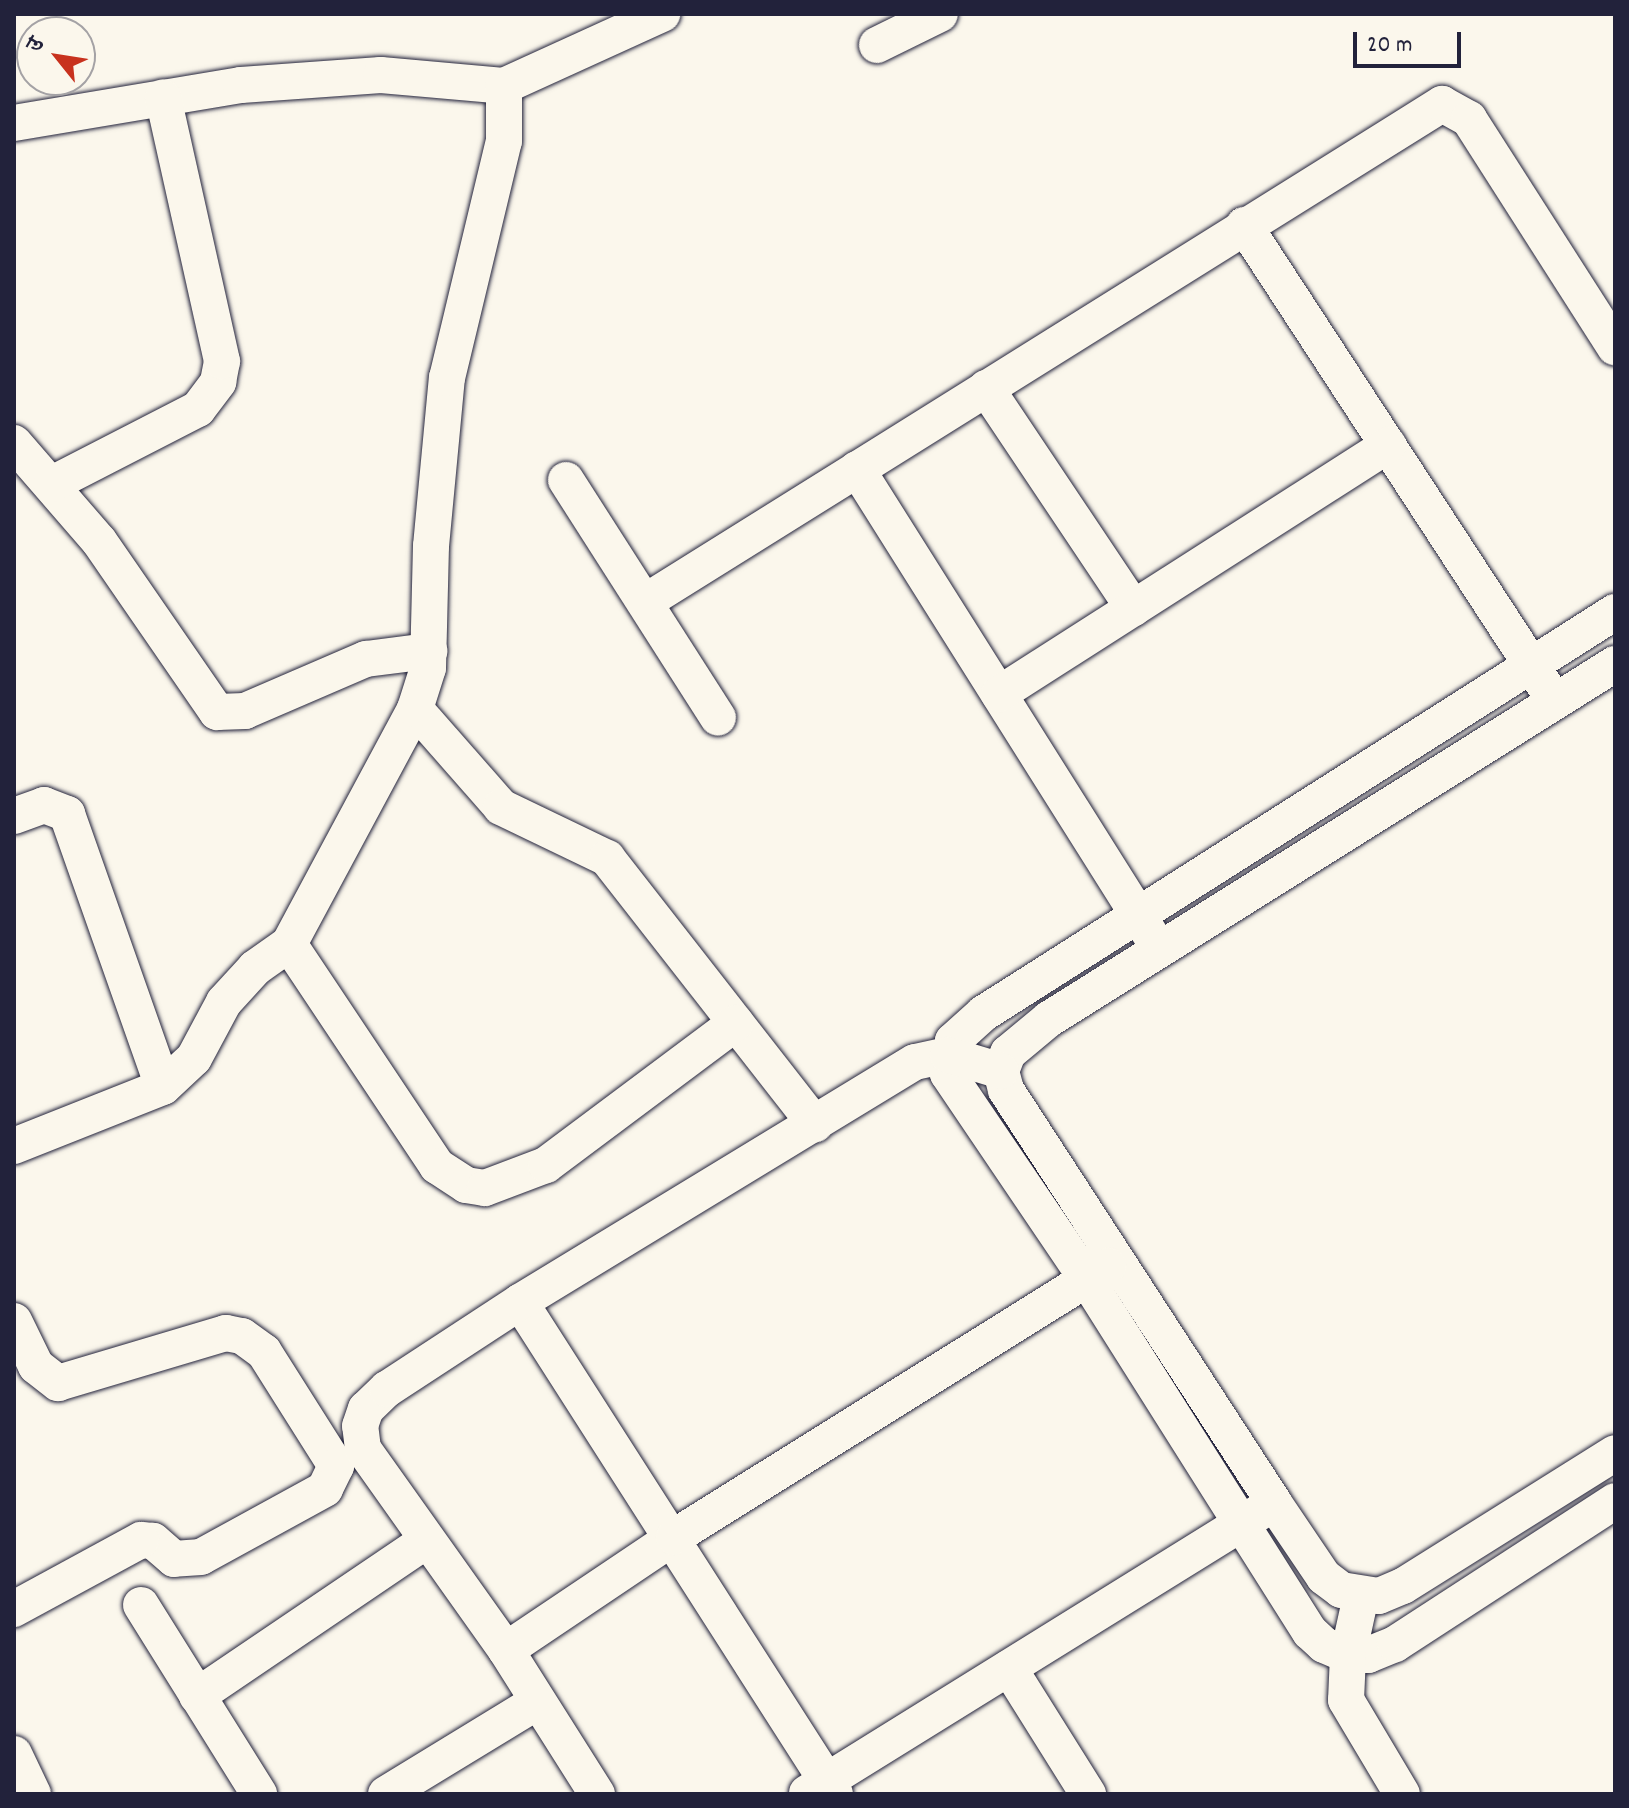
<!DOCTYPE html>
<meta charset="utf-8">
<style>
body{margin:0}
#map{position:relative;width:1629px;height:1808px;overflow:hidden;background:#fbf7ec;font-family:Dekko,"Playpen Sans Deva",sans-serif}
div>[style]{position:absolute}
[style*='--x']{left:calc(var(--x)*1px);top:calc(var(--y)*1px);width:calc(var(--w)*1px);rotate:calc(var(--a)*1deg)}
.roads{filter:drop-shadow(0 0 2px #22223b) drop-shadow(0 0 2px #22223b)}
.street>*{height:36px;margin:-18px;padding:0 18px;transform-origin:18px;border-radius:18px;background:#fbf7ec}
span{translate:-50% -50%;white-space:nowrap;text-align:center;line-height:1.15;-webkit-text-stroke:7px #fbf7ec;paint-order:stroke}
.frame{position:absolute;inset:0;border:16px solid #22223b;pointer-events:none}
.north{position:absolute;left:16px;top:16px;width:80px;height:80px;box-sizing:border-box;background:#fbf7ec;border:2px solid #a4a2a5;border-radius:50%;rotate:300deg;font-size:22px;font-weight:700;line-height:32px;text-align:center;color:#22223b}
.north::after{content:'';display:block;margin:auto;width:28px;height:36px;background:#c8321e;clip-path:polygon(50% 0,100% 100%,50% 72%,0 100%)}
.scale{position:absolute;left:1353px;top:32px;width:108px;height:36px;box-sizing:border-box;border:4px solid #22223b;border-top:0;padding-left:10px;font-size:24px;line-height:28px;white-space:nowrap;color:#22223b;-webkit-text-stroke:6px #fbf7ec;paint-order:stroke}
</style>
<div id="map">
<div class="roads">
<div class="street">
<div style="--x:877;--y:45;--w:70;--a:-26.2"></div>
<div style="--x:14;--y:123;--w:230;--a:-9.5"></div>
<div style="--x:241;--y:85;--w:140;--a:-4.1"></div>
<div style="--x:381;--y:75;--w:123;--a:5.1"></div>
<div style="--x:504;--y:86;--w:174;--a:-24.5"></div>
<div style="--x:1244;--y:225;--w:551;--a:56.86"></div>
<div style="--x:986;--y:388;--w:265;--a:56.2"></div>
<div style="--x:14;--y:443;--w:130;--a:49.1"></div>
<div style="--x:99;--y:541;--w:208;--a:55.4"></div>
<div style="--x:217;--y:712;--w:28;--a:-2"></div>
<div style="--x:245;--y:711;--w:132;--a:-23.3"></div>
<div style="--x:366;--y:659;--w:64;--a:-7.2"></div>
<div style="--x:857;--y:469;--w:550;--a:57.78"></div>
<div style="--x:566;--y:480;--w:282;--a:57.4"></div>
<div style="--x:52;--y:484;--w:164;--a:-27.2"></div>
<div style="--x:198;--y:409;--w:34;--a:-53"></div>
<div style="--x:218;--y:382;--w:21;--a:-79"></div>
<div style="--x:222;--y:361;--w:270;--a:-102.6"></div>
<div style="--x:645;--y:602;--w:940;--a:-32"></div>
<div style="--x:1442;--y:104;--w:31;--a:29"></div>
<div style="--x:1469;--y:119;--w:271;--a:57.4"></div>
<div style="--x:1615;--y:612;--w:748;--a:147.56"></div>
<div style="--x:984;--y:1013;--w:42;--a:137.9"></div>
<div style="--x:953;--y:1041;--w:33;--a:99"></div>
<div style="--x:948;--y:1074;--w:246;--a:55.9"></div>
<div style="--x:1086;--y:1278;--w:419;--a:57.7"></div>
<div style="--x:1310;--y:1632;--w:19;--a:43"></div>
<div style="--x:1324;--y:1645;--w:26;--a:23"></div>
<div style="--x:1348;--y:1655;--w:20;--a:0"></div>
<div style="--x:1368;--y:1655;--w:29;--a:-22"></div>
<div style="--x:1395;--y:1644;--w:262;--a:-33"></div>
<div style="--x:1615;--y:664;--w:668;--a:147.9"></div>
<div style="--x:1049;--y:1019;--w:53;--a:140.3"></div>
<div style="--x:1008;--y:1053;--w:19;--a:111"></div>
<div style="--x:1001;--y:1071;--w:20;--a:75"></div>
<div style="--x:1006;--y:1090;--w:492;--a:57"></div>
<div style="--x:1274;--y:1503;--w:89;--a:56"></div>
<div style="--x:1324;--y:1577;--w:21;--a:37"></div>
<div style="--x:1341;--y:1590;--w:38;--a:9"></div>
<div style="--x:1379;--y:1596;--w:26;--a:-23"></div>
<div style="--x:1403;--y:1586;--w:250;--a:-32.1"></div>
<div style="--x:999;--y:694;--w:462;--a:-32.6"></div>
<div style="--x:415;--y:709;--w:130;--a:48.7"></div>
<div style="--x:501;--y:807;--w:118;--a:25.7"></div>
<div style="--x:607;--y:858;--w:338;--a:52"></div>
<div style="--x:14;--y:816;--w:32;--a:-20"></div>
<div style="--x:44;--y:805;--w:25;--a:21"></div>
<div style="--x:67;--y:814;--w:289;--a:70.6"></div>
<div style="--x:289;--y:944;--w:267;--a:56.3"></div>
<div style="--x:437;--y:1166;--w:35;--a:33"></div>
<div style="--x:466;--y:1185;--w:19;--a:9"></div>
<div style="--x:485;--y:1188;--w:65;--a:-20.7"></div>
<div style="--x:546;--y:1165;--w:237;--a:-36.8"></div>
<div style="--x:14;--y:1146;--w:160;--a:-21.6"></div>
<div style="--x:163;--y:1087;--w:42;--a:-43.1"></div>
<div style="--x:194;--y:1058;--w:64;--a:-61.8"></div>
<div style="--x:224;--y:1002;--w:46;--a:-47.6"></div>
<div style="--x:255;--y:968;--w:42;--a:-35.2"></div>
<div style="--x:289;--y:944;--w:267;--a:-61.8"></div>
<div style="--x:415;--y:709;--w:43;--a:-72.4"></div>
<div style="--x:428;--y:668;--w:122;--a:-88.6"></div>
<div style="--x:431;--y:546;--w:169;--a:-84.6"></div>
<div style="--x:447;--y:378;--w:244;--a:-76.5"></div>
<div style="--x:504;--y:141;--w:55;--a:-90"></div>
<div style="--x:520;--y:1302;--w:584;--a:57.37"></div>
<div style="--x:14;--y:1321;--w:50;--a:63.9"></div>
<div style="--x:36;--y:1366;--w:28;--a:38"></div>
<div style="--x:58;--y:1383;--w:175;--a:-16.6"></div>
<div style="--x:226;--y:1333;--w:16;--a:11"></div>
<div style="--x:242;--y:1336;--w:27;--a:36"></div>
<div style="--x:264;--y:1352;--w:135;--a:57.7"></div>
<div style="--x:336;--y:1466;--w:25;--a:116"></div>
<div style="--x:325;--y:1489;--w:141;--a:151.3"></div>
<div style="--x:201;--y:1557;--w:27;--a:176"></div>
<div style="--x:174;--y:1559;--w:28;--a:-139"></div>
<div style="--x:153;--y:1541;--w:12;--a:-175"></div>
<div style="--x:141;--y:1540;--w:145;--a:151.5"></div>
<div style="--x:1361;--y:1596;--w:60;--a:102.4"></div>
<div style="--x:1348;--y:1655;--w:45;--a:92.5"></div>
<div style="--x:1346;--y:1700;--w:109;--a:59.2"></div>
<div style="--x:141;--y:1605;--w:223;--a:58"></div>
<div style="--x:506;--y:1650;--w:202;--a:-33.9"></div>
<div style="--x:674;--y:1537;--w:512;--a:-31.98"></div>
<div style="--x:1009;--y:1668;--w:149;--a:57.9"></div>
<div style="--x:197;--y:1696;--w:277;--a:-34.1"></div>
<div style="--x:14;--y:1754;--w:44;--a:64.6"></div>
<div style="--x:807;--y:1793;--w:537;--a:-31.82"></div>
<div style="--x:386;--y:1794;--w:177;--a:-31.4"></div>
<div style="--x:597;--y:1794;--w:170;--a:-122.3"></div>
<div style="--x:506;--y:1650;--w:247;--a:-125.4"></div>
<div style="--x:363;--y:1449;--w:23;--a:-97"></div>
<div style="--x:360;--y:1426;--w:18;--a:-71"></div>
<div style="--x:366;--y:1409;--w:29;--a:-44"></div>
<div style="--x:387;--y:1389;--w:159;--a:-33.2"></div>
<div style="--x:520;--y:1302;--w:462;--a:-31.3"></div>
<div style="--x:915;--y:1062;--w:34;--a:-12"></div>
<div style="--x:948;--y:1055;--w:55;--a:16.8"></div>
</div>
</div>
<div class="frame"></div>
<div class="north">उ</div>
<div class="scale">20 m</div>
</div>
